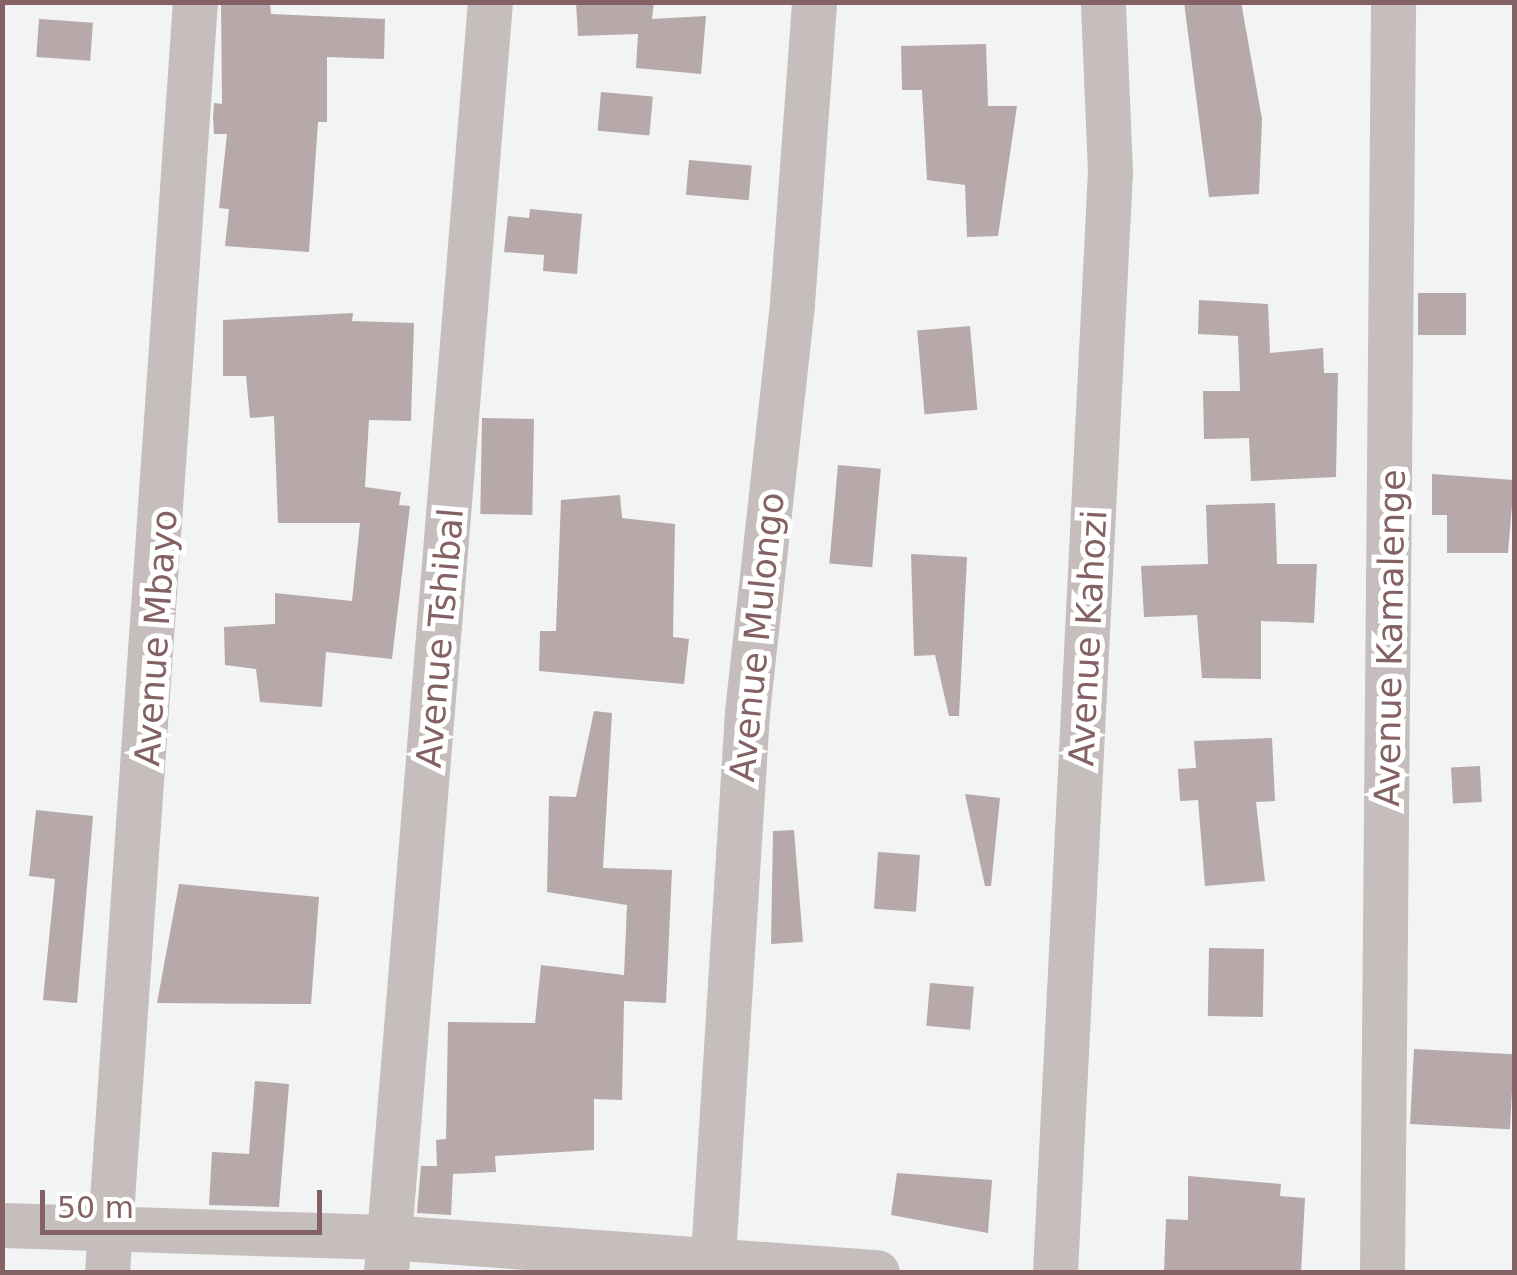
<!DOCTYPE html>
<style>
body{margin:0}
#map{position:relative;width:1517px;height:1275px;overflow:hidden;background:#f1f3f5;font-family:"DejaVu Sans",sans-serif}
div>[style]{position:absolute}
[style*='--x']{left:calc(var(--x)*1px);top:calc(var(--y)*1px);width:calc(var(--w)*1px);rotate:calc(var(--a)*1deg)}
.building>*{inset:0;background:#b7a8a9;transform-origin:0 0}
.minor>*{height:45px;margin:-22.5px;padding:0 22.5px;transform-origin:22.5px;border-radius:22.5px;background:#c6bdbd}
span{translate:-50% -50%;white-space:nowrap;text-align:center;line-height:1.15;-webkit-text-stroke:10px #fff;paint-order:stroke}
.street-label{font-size:35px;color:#846263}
.frame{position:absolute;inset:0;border:5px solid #846263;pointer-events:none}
.scale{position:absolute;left:40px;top:1190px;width:282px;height:45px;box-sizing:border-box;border:5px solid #846263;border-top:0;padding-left:12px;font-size:30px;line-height:35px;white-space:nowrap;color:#846263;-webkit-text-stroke:8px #fff;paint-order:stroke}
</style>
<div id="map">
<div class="building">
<div style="clip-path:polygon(221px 2px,270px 2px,271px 14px,385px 19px,384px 59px,327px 57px,327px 122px,318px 122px,309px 252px,225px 246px,229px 209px,219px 208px,227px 134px,214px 134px,213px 117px,214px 103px,222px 104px)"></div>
<div style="clip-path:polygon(576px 2px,654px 2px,652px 19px,706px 16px,701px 74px,636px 68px,638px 34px,578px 36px)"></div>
<div style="clip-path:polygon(1184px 2px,1241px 2px,1262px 119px,1259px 194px,1209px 197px)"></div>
<div style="left:39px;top:19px;width:54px;height:38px;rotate:4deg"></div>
<div style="clip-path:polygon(986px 44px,988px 106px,1017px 106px,998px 236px,967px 237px,965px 185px,927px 180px,922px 90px,902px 90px,901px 46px)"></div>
<div style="left:601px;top:92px;width:52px;height:39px;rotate:5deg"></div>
<div style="left:689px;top:160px;width:63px;height:35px;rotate:5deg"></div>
<div style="clip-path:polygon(530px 209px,582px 214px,577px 274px,543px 271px,544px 255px,504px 252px,508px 216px,529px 218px)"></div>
<div style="left:1418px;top:293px;width:48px;height:42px"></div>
<div style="clip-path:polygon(1199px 300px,1268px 304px,1270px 353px,1323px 348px,1324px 373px,1338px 373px,1336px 477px,1251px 481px,1249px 438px,1204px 439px,1203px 391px,1240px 391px,1238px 336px,1198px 334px)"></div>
<div style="clip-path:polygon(353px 313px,352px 321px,414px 323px,411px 421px,369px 420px,365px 487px,401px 492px,399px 505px,410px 506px,392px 659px,326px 652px,322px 707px,260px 702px,256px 669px,225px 665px,224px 627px,275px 624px,275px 593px,352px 601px,360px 523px,278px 523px,274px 416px,250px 418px,246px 376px,223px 376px,223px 320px)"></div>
<div style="left:970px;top:326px;width:84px;height:53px;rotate:85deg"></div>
<div style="left:482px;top:418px;width:52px;height:96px;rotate:1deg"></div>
<div style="left:838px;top:465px;width:43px;height:99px;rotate:5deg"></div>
<div style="clip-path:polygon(1432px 474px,1514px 480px,1508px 553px,1447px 553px,1447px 515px,1432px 515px)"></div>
<div style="clip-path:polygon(620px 495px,622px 518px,675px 524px,673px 637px,689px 639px,684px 684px,539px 671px,540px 631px,556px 631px,561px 500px)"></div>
<div style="clip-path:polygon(1275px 503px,1277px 564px,1317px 564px,1314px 623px,1261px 621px,1261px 679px,1202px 678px,1197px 615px,1144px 617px,1141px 566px,1208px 564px,1206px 505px)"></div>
<div style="clip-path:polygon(911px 554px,967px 557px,959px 716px,949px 716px,935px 655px,914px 656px)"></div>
<div style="clip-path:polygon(594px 711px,612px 713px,603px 868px,672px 870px,666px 1003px,624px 1001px,622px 1100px,594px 1099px,594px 1150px,495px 1156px,496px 1172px,453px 1174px,451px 1215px,417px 1213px,421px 1166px,437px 1166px,436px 1140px,446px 1139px,448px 1022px,535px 1023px,541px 965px,624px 975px,627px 905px,547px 892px,549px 796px,576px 797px)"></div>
<div style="clip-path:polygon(1272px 738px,1275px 801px,1256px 802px,1265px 881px,1205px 886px,1198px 800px,1180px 801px,1178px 769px,1196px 768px,1194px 741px)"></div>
<div style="left:1480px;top:766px;width:36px;height:29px;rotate:87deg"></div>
<div style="clip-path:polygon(965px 794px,1000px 798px,991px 886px,985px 886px)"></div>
<div style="clip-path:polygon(36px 810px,93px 816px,77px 1003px,43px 1000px,55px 879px,29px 876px)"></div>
<div style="clip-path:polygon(794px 830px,803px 942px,771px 944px,773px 831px)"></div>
<div style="left:878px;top:852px;width:42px;height:57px;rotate:4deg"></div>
<div style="clip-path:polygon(179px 884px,319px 897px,311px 1004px,157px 1003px)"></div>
<div style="left:1264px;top:949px;width:68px;height:55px;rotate:91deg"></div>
<div style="left:930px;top:983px;width:44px;height:43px;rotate:5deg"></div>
<div style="left:1414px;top:1049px;width:100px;height:75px;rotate:3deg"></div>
<div style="clip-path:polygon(255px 1081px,289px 1084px,279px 1207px,209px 1205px,212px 1152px,249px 1154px)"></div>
<div style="clip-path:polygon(897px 1173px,992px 1180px,988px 1233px,891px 1215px)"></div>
<div style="clip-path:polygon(1188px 1176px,1281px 1184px,1280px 1196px,1305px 1198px,1301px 1272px,1164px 1272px,1166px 1219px,1188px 1220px)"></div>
</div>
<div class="minor">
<div style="--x:2;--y:1225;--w:385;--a:1.8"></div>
<div style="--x:387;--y:1237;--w:491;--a:4.1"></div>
<div style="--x:107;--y:1272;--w:1273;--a:-86.04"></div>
<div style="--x:386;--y:1272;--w:1274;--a:-85.32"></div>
<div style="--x:712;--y:1272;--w:561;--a:-86.42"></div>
<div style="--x:747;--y:712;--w:411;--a:-83.7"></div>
<div style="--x:792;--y:303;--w:302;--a:-85.8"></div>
<div style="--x:1055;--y:1272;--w:1101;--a:-87.14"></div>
<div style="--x:1110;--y:172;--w:170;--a:-92.4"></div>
<div style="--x:1382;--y:1272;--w:1270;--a:-89.5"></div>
</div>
<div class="street-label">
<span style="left:757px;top:637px;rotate:-84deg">Avenue Mulongo</span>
<span style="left:156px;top:638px;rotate:-86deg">Avenue Mbayo</span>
<span style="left:440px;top:638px;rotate:-85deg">Avenue Tshibal</span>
<span style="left:1088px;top:638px;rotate:-87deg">Avenue Kahozi</span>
<span style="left:1390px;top:638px;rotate:-89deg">Avenue Kamalenge</span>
</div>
<div class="frame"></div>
<div class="scale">50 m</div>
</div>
